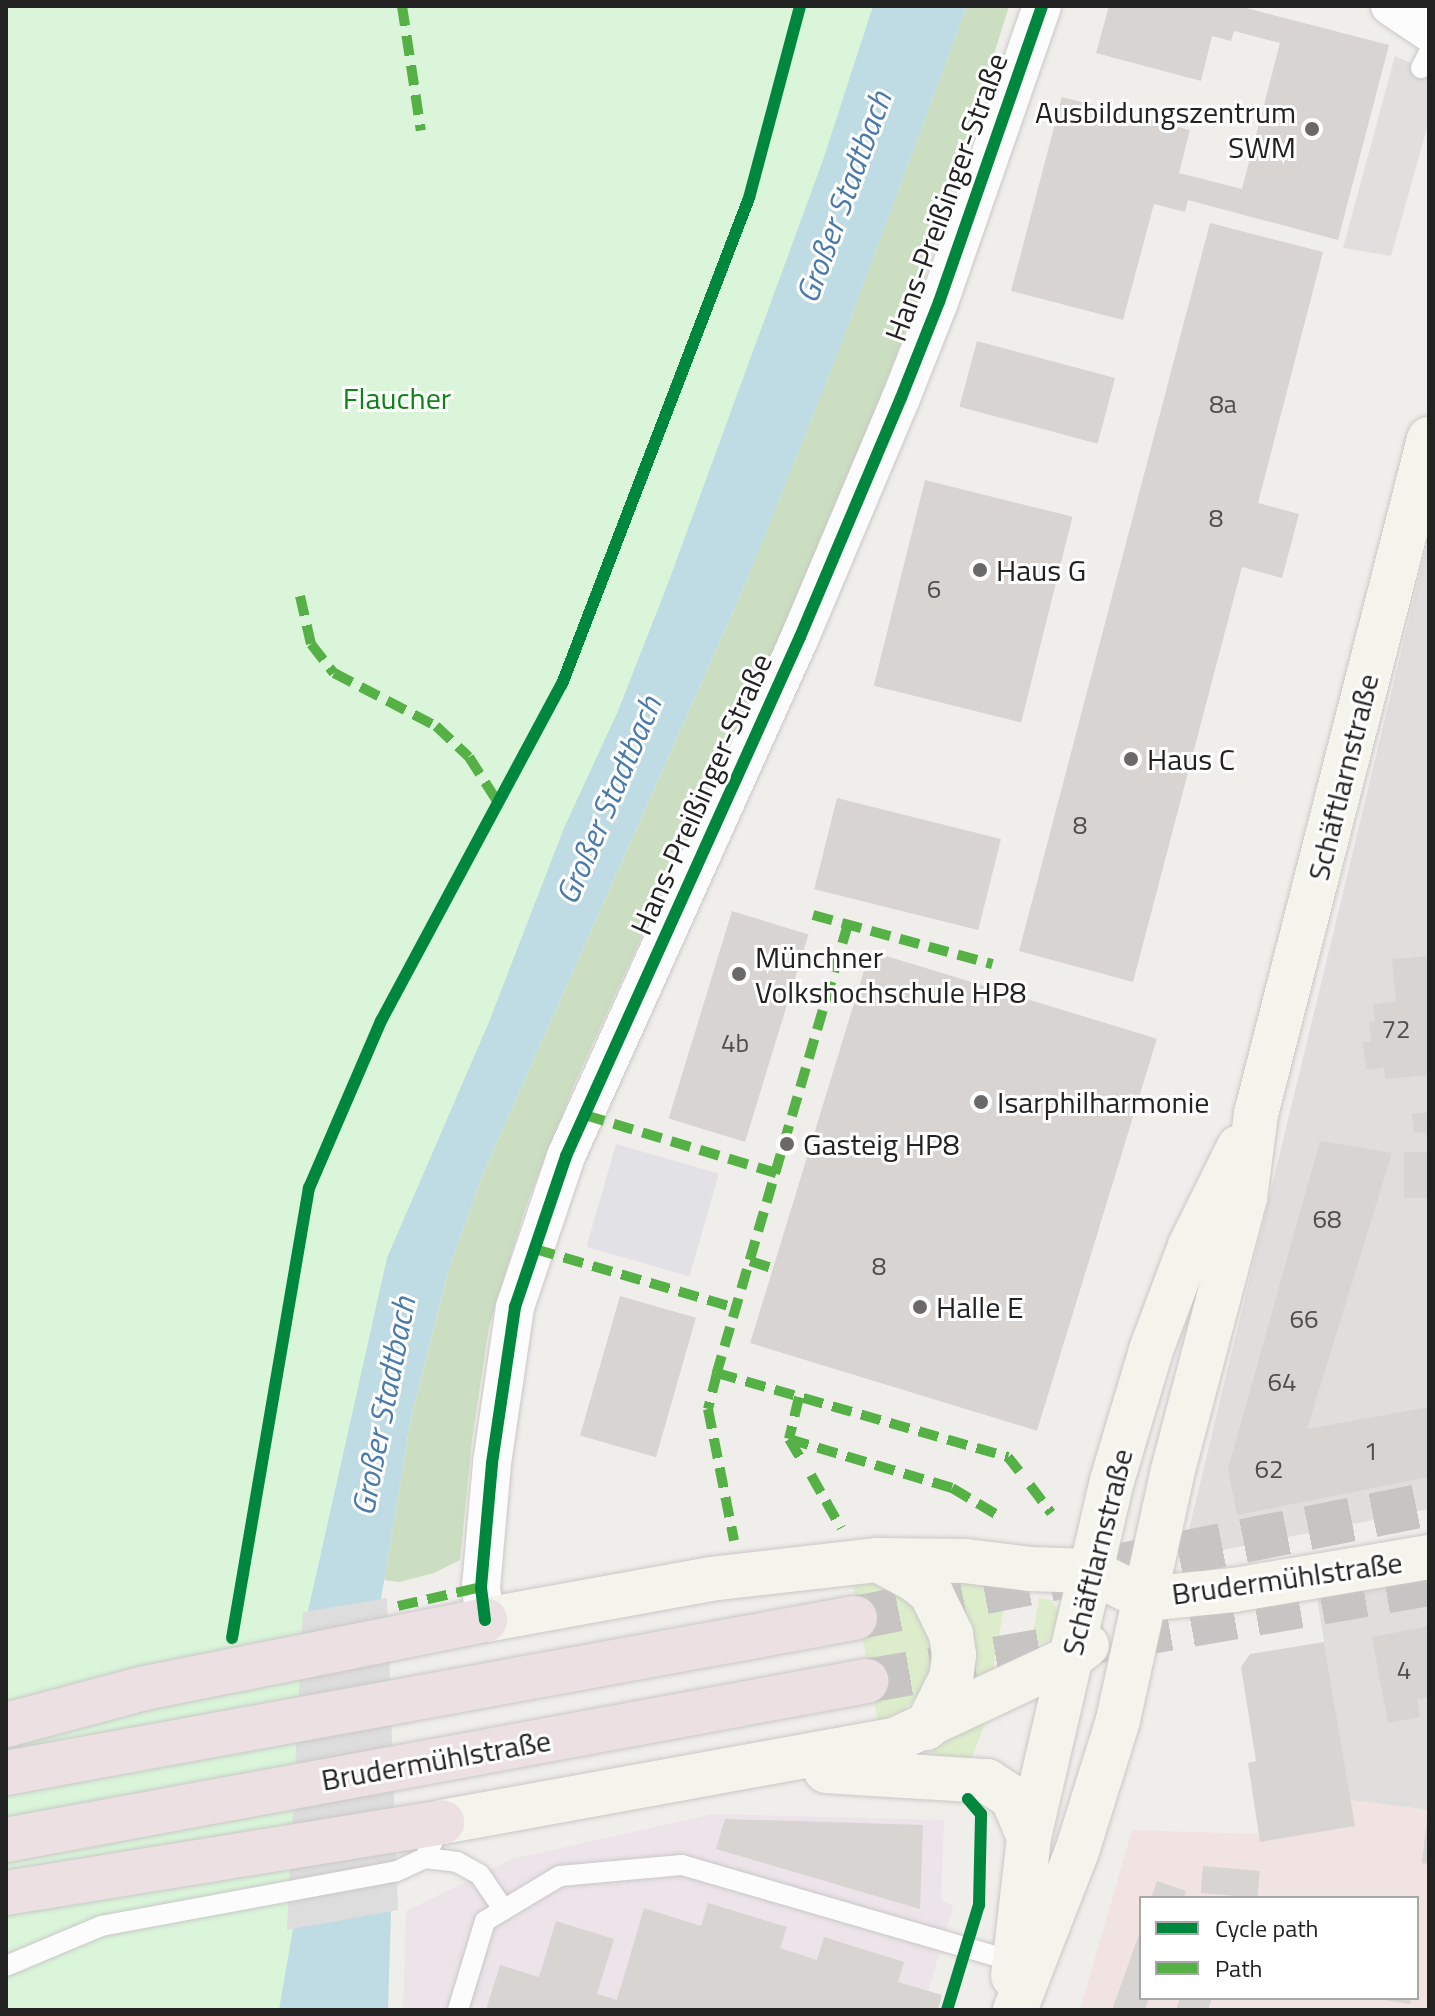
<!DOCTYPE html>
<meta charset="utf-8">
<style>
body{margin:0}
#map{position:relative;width:1435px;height:2016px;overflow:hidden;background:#f0eeeb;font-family:"Titillium Web",sans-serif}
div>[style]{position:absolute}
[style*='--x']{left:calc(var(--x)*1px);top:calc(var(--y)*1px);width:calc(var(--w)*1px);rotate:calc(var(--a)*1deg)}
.residential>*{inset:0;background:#dfdedc}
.commercial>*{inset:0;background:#f1e3e1}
.industrial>*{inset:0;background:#ede4e9}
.grass>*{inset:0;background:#ddeccb}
.forest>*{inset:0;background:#cbdec1}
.park>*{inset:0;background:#daf5da}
.parking>*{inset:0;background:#e0dfde}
.plaza>*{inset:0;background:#e2e1e5;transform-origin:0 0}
.water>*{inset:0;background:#bfdbe3}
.pier>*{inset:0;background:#dedddd}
.building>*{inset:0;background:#d7d4d2;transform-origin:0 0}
.highway-tunnel>*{height:44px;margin-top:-22px;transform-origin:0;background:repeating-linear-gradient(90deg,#c7c5c3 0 44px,transparent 0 66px)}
.roads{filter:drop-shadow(0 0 2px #c9c8c7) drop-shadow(0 0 2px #c9c8c7)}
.lane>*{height:20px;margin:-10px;padding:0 10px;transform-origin:10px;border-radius:10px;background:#fdfcfc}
.street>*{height:38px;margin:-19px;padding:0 19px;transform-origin:19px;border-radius:19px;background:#fdfcfc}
.secondary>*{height:44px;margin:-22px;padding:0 22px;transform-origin:22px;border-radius:22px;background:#f4f4ed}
.highway>*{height:44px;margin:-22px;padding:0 22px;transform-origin:22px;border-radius:22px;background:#ece0e2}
.quiet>*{height:10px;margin-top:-5px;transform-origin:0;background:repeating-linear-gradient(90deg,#55b145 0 20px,transparent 0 30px)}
.cycleway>*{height:12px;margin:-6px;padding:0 6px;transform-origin:6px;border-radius:6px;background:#00873e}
.dots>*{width:22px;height:22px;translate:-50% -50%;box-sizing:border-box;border:4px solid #fff;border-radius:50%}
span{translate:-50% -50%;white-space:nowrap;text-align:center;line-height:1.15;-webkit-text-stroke:6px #fff;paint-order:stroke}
.number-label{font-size:26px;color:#4f4e4e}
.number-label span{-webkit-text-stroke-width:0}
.poi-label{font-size:30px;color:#222}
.right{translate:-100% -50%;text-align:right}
.left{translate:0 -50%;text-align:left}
.street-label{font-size:30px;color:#222}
.park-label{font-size:30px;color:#0c8416}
.water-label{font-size:32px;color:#4a7aab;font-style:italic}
.frame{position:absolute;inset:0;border:8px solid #222;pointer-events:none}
.legend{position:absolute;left:1139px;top:1896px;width:280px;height:104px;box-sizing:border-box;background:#fff;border:2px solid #a7a7a7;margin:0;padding:10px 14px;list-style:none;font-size:24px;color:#222}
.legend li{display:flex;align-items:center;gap:16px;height:40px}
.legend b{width:40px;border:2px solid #a7a7a7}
</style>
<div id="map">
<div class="residential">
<div style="clip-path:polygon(1428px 541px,1429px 1509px,1182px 1558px)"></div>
<div style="clip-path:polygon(1429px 1572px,1429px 1810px,1350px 1800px,1316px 1592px)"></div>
</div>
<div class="commercial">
<div style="clip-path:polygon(evenodd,1350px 1800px,1429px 1810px,1429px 2010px,1080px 2010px,1132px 1830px,1259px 1834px,1350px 1800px,1141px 1898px,1417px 1898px,1417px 1998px,1141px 1998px,1141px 1898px)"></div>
</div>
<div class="industrial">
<div style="clip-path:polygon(713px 1814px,944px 1820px,941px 1900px,953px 1906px,923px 2010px,403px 2010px,406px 1911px,512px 1859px)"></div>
</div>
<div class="grass">
<div style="clip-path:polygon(944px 1579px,1009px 1582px,992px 1674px,972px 1683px)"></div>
<div style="clip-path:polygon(852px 1582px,881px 1584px,905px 1596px,923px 1618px,930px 1633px,933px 1660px,924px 1689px,904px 1710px,878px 1722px)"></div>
<div style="clip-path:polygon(1039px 1598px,1051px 1600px,1060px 1613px,1059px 1628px,1046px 1642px,1031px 1646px)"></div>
<div style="clip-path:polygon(986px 1722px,968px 1766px,929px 1757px,934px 1746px)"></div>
</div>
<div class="forest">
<div style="clip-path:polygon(967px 6px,1009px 6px,919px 295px,845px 491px,735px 751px,647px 925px,574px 1085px,526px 1206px,489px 1327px,472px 1440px,460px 1560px,434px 1573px,399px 1582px,384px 1580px,411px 1417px,448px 1272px,481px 1178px,744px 587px)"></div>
</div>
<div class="park">
<div style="clip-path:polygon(6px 6px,967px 6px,831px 371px,744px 587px,481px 1178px,448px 1272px,411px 1417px,381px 1599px,388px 2010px,6px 2010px)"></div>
</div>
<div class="parking">
<div style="clip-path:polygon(1395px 56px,1429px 71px,1429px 121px,1391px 256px,1343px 248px)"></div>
</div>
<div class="plaza">
<div style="left:616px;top:1144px;width:107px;height:107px;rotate:16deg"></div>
</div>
<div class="water">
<div style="clip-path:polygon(873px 6px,967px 6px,831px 371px,744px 587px,481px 1178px,448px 1272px,411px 1417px,381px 1599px,391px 1911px,388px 2010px,279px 2010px,293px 1929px,308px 1611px,387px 1258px,489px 1022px,564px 828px,618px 711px,667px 586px,823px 160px)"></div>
</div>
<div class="pier">
<div style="clip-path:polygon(387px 1598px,398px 1910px,287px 1930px,303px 1612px)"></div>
</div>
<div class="building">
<div style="clip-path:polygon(1109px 6px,1238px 6px,1389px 45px,1338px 240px,1188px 200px,1185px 212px,1154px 204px,1123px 320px,1011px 291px,1062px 97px,1190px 130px,1179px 173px,1242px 189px,1280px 43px,1234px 31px,1231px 41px,1212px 36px,1201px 81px,1096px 53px)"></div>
<div style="clip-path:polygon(1210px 223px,1323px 252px,1258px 503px,1299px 514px,1282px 578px,1242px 567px,1133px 982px,1019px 951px)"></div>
<div style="left:977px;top:341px;width:143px;height:68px;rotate:15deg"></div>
<div style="left:925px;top:480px;width:152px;height:212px;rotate:14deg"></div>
<div style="left:837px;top:798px;width:169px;height:94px;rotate:14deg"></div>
<div style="left:732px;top:911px;width:80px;height:217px;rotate:17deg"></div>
<div style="left:870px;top:951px;width:300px;height:410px;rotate:17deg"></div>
<div style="clip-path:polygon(1429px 956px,1429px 1075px,1385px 1079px,1384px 1067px,1366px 1070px,1363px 1042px,1371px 1042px,1369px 1022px,1375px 1021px,1373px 1004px,1396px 1002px,1392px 959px)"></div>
<div style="clip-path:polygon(1429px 1112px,1429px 1132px,1414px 1133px,1412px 1114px)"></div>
<div style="clip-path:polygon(1320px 1141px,1392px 1153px,1307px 1429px,1429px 1407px,1429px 1477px,1237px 1515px,1228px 1469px)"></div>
<div style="left:1404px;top:1152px;width:25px;height:46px"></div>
<div style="left:620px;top:1296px;width:79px;height:145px;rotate:16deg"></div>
<div style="clip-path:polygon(1429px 1626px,1429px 1697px,1417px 1699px,1420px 1717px,1388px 1723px,1372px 1637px)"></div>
<div style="clip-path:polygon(1324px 1642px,1355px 1826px,1260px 1842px,1248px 1763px,1256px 1761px,1241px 1667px,1250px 1654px)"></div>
<div style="clip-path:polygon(1427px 1818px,1429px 1818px,1429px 1864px,1422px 1863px)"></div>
<div style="clip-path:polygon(725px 1819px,923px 1825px,920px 1909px,716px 1849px)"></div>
<div style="left:1203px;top:1866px;width:57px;height:27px;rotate:5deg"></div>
<div style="clip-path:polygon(1157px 1881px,1186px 1891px,1184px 1898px,1151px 1898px)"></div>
<div style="clip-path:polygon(708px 1903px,787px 1927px,780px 1948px,817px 1960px,824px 1937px,904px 1962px,898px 1982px,942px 1995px,938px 2010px,486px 2010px,500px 1965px,539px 1977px,556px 1921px,614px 1939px,597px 1994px,617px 2000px,644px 1908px,701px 1926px)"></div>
<div style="clip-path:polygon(1141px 1929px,1141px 1998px,1149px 1998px,1145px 2010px,1112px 2010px)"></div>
<div style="clip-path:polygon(1180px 1998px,1212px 1998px,1208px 2010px,1176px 2010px)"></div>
<div style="clip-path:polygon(1372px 1998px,1411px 1998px,1410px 2004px)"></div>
</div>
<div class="highway-tunnel">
<div style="--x:855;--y:1618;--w:585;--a:-11.23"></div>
<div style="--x:866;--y:1681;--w:571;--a:-9.78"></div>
</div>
<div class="roads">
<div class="lane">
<div style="--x:1421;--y:68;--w:18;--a:-63"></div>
<div style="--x:425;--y:1858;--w:32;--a:7"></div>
<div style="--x:457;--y:1862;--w:26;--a:29"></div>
<div style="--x:480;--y:1875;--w:42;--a:55.6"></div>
<div style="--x:6;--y:1966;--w:103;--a:-22.8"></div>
<div style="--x:101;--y:1926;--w:301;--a:-10.5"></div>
<div style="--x:397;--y:1871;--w:31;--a:-25"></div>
<div style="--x:425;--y:1858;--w:40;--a:-65"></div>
<div style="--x:458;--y:2010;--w:93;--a:-73.1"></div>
<div style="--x:485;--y:1921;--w:87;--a:-31"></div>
<div style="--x:560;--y:1876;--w:122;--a:-5.2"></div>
<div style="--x:682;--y:1865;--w:345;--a:16.2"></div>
</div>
<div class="street">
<div style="--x:1390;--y:6;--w:47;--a:33.7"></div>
<div style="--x:485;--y:1620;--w:33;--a:-97"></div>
<div style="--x:481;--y:1587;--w:124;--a:-84.9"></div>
<div style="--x:492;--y:1463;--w:158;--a:-81.6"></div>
<div style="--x:515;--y:1307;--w:159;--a:-71.3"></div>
<div style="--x:566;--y:1156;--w:569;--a:-65.73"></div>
<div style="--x:800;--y:637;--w:259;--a:-67.1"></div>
<div style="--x:901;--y:398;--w:103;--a:-68.4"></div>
<div style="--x:939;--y:302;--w:313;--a:-70.8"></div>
</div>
<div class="secondary">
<div style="--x:878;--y:1560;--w:42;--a:28.4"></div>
<div style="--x:915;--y:1580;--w:21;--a:39"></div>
<div style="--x:931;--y:1593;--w:46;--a:64"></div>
<div style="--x:951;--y:1634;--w:21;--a:82"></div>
<div style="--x:954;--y:1655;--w:23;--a:97"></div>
<div style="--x:951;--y:1678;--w:56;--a:116.6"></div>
<div style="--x:485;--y:1620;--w:229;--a:-10.3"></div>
<div style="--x:710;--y:1579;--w:169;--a:-6.5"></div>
<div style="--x:878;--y:1560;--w:87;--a:0.7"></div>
<div style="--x:965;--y:1561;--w:65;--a:7"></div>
<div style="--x:1030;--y:1569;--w:61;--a:1.9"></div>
<div style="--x:1091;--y:1571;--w:61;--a:27.4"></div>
<div style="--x:1145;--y:1599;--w:89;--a:-5.8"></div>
<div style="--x:1234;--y:1590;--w:198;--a:-9.6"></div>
<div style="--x:826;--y:1771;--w:161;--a:3.6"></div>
<div style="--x:987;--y:1781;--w:30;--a:33"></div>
<div style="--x:1012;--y:1797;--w:43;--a:67"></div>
<div style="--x:442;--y:1822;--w:463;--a:-10.3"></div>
<div style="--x:897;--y:1739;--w:191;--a:-25.1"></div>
<div style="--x:1070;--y:1658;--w:21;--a:-37"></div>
<div style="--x:1013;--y:1976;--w:140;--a:-83.4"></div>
<div style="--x:1029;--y:1837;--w:366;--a:-76.9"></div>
<div style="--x:1112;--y:1481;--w:137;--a:-73.4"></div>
<div style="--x:1151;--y:1350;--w:111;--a:-69.4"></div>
<div style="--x:1190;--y:1246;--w:110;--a:-63.7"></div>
<div style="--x:1015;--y:2010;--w:174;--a:-68.7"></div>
<div style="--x:1078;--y:1848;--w:134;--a:-72.6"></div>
<div style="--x:1118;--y:1720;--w:256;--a:-77.6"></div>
<div style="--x:1173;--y:1470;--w:281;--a:-75.2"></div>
<div style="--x:1245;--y:1198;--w:85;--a:-82.5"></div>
<div style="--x:1256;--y:1114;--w:697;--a:-75.62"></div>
</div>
<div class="highway">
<div style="--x:6;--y:1725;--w:144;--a:-14.9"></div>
<div style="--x:145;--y:1688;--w:347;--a:-11.3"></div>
<div style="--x:6;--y:1773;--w:863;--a:-10.35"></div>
<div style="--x:6;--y:1840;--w:875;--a:-10.47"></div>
<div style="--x:6;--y:1893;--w:442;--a:-9.2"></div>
</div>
</div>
<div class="quiet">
<div style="--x:402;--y:6;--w:126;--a:81.4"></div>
<div style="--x:300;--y:596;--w:49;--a:77.1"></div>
<div style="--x:311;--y:644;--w:37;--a:52"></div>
<div style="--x:334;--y:673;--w:115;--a:27.5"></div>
<div style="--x:436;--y:726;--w:45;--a:43.2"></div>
<div style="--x:469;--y:757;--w:52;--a:57.5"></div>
<div style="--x:813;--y:915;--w:186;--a:15.3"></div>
<div style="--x:848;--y:924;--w:468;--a:106.3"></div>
<div style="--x:717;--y:1373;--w:303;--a:16.1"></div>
<div style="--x:1008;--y:1457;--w:18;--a:52"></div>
<div style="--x:585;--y:1115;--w:200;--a:16.9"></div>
<div style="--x:535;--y:1249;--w:209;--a:16.4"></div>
<div style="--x:750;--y:1261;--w:26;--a:18"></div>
<div style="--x:717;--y:1373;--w:37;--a:104"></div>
<div style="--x:708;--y:1409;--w:134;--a:78.8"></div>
<div style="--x:799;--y:1397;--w:43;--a:103.4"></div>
<div style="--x:789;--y:1439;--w:29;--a:59"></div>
<div style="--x:789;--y:1439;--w:170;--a:16.7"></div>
<div style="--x:952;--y:1488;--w:55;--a:30.8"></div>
<div style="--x:811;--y:1475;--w:61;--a:60.5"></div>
<div style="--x:1030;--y:1485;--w:35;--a:53"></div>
<div style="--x:398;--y:1606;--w:85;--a:-12.9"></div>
</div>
<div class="cycleway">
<div style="--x:485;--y:1620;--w:33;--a:-97"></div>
<div style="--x:481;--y:1587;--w:124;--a:-84.9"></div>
<div style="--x:492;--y:1463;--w:158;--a:-81.6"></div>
<div style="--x:515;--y:1307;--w:159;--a:-71.3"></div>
<div style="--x:566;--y:1156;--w:569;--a:-65.73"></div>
<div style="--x:800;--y:637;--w:259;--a:-67.1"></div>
<div style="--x:901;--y:398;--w:103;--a:-68.4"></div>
<div style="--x:939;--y:302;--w:313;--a:-70.8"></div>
<div style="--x:232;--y:1638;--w:457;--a:-80.3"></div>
<div style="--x:309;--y:1188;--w:182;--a:-66.7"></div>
<div style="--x:381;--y:1021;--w:383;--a:-61.8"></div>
<div style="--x:562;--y:684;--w:521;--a:-68.95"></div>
<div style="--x:749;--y:198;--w:199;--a:-75.1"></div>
<div style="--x:947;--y:2010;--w:110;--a:-73.1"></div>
<div style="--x:979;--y:1905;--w:91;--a:-88.7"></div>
<div style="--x:981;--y:1814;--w:20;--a:-131"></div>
</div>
<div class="dots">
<div style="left:1312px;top:129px;background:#6a6968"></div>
<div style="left:980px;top:570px;background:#6a6968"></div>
<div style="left:1131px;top:759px;background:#6a6968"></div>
<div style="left:739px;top:974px;background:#6a6968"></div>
<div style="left:981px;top:1102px;background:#6a6968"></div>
<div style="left:787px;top:1144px;background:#6a6968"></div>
<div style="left:920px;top:1307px;background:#6a6968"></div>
</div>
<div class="number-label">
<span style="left:1223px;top:404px">8a</span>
<span style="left:1216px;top:518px">8</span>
<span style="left:934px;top:589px">6</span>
<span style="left:1080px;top:825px">8</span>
<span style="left:1396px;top:1029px">72</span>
<span style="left:735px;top:1043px">4b</span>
<span style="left:1327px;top:1219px">68</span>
<span style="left:879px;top:1266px">8</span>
<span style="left:1304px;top:1319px">66</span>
<span style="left:1282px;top:1382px">64</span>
<span style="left:1371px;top:1451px">1</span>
<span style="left:1269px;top:1469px">62</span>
<span style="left:1404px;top:1670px">4</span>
</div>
<div class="poi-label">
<span class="right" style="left:1296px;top:129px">Ausbildungszentrum<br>SWM</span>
<span class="left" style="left:996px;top:570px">Haus G</span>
<span class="left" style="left:1147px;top:759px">Haus C</span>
<span class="left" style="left:755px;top:974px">Münchner<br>Volkshochschule HP8</span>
<span class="left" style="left:997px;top:1102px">Isarphilharmonie</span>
<span class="left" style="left:803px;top:1144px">Gasteig HP8</span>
<span class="left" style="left:936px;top:1307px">Halle E</span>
</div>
<div class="street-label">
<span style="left:946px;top:197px;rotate:-70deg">Hans-Preißinger-Straße</span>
<span style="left:1343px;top:777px;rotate:-76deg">Schäftlarnstraße</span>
<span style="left:701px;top:794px;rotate:-66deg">Hans-Preißinger-Straße</span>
<span style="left:1097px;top:1552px;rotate:-76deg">Schäftlarnstraße</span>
<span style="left:1287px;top:1578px;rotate:-8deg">Brudermühlstraße</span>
<span style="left:436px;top:1760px;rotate:-10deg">Brudermühlstraße</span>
</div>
<div class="park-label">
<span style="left:397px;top:398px">Flaucher</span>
</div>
<div class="water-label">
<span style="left:843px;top:197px;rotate:-70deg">Großer Stadtbach</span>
<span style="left:608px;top:800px;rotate:-67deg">Großer Stadtbach</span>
<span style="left:383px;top:1406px;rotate:-79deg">Großer Stadtbach</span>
</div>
<div class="frame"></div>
<ul class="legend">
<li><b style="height:10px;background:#00873e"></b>Cycle path</li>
<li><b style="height:10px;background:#55b145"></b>Path</li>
</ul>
</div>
